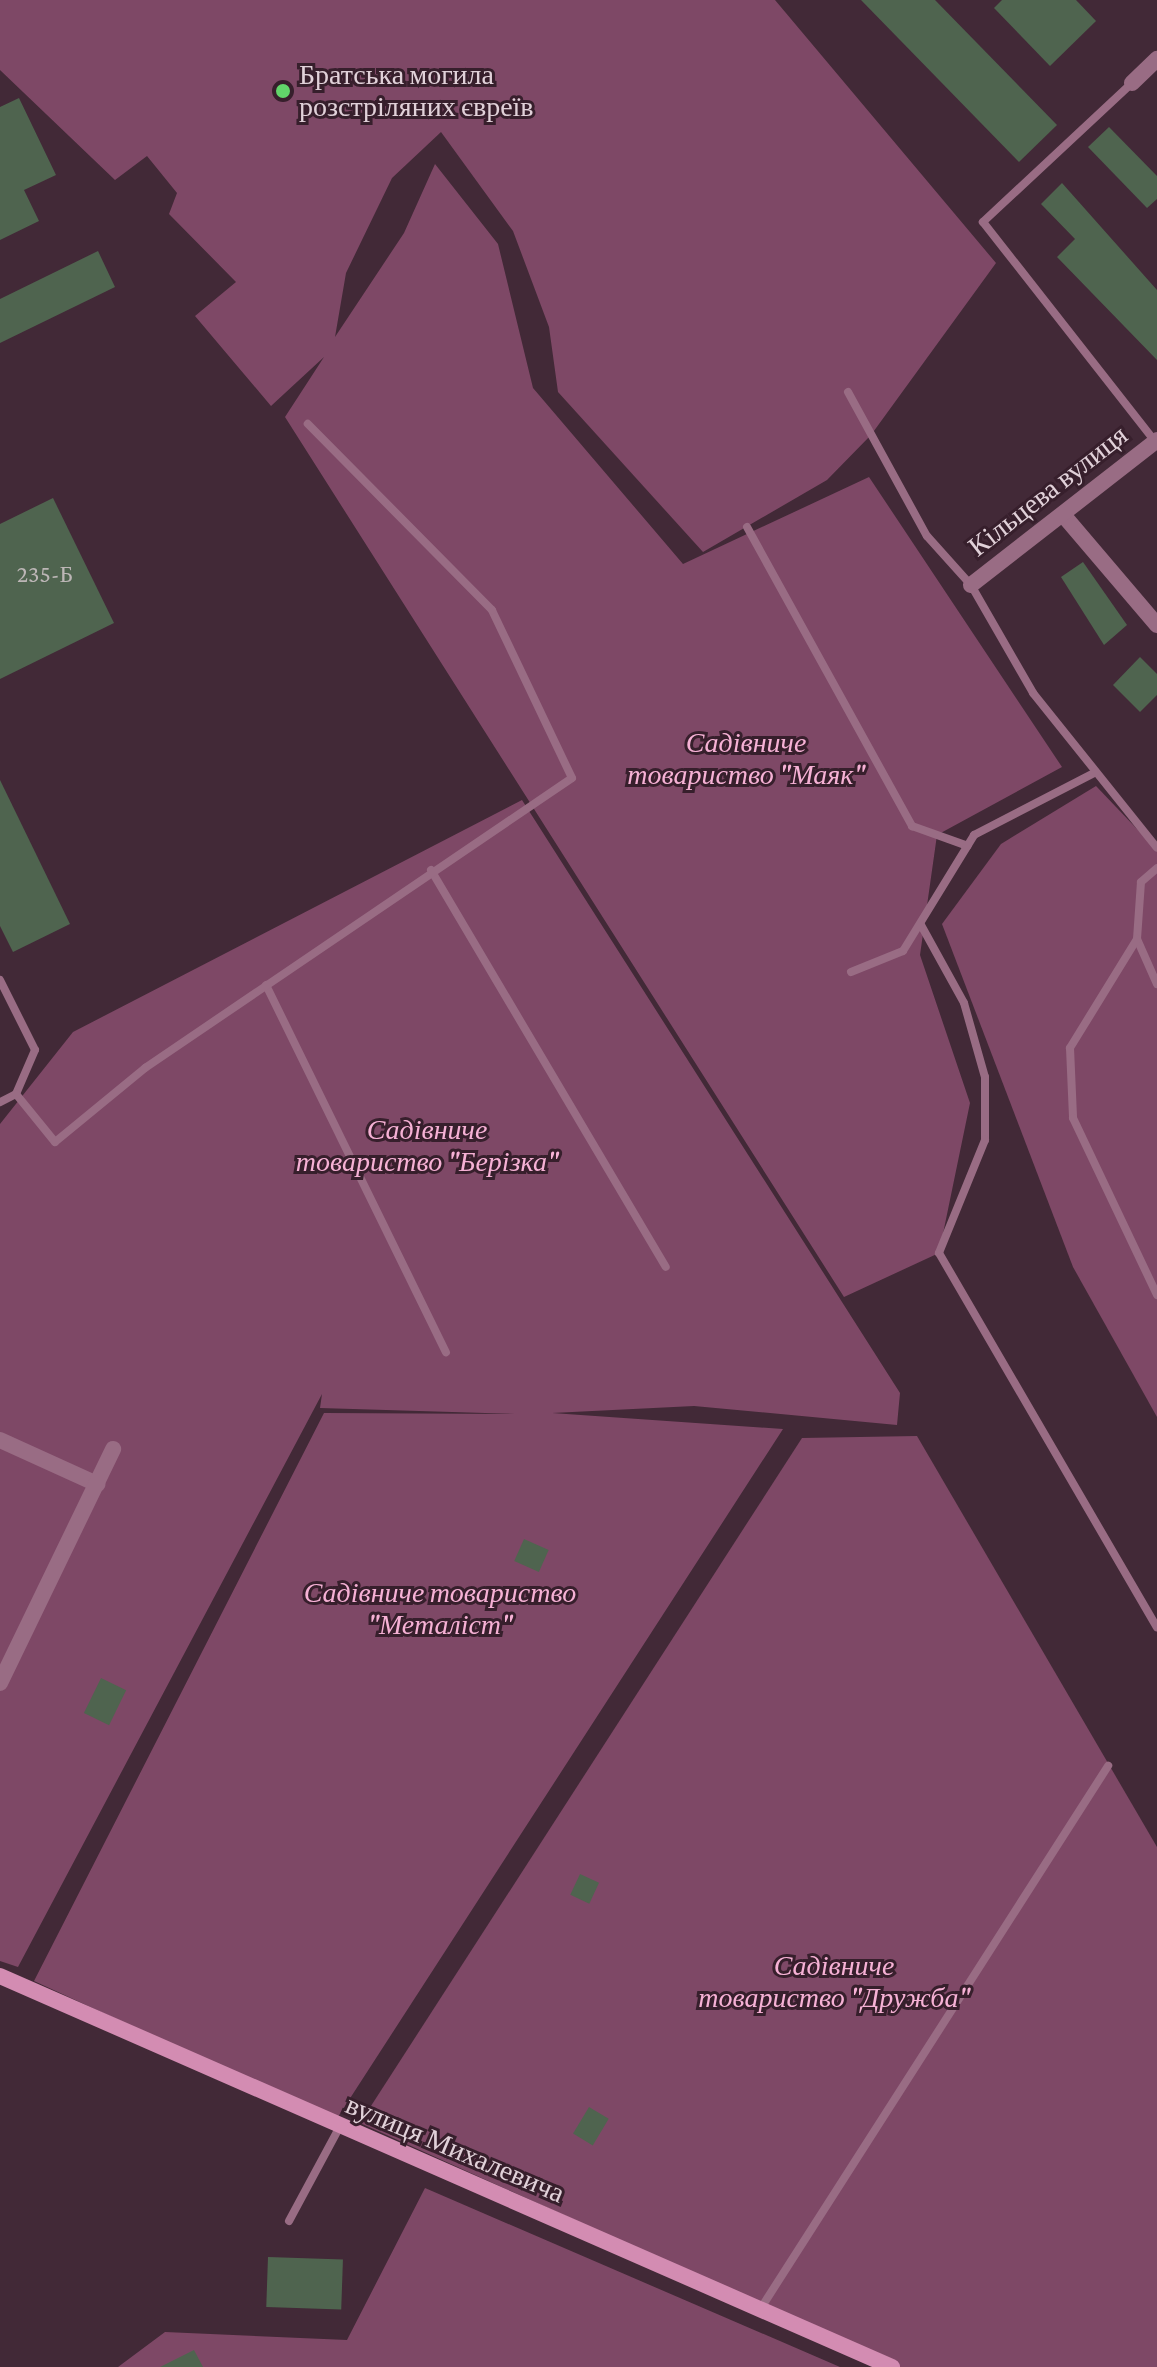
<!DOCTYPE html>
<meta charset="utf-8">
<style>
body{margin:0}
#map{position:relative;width:1157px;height:2367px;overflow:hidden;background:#422937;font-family:"Crimson Pro",serif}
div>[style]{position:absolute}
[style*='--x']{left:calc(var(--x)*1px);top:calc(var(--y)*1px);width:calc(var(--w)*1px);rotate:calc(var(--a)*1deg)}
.green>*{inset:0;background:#7e4866}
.building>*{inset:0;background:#4f644f;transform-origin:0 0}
.lane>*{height:8px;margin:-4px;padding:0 4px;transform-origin:4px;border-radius:4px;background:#996c84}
.street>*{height:16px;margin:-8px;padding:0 8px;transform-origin:8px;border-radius:8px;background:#996c84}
.secondary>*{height:16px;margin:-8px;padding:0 8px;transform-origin:8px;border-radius:8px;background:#d38cb2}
.dots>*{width:22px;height:22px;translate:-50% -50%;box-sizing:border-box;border:4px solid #371f2c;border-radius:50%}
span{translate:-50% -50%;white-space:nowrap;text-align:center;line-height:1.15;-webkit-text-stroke:6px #371f2c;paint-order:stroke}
.number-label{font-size:24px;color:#bcb6b6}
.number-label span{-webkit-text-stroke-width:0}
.poi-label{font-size:28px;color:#e1d1d9}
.left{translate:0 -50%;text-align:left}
.street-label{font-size:28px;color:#e1d1d9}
.park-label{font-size:28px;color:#f6b1d5;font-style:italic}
</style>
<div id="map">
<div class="green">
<div style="clip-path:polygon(0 0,775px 0,996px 263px,871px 435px,827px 480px,703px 552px,558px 392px,549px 327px,513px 231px,441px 132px,392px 178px,346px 273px,335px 337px,404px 233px,435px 164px,498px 244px,533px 388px,683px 564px,869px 477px,1062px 767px,937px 835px,920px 955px,970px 1103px,939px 1253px,844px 1297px,285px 417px,324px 357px,271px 406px,195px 316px,236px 282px,169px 214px,177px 193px,147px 156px,115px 180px,0 70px)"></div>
<div style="clip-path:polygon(1096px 786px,1157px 850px,1157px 1417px,1073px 1267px,942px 924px,1001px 844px)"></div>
<div style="clip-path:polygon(522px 800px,900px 1393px,897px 1425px,694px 1406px,552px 1413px,783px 1429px,336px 2120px,34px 1981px,324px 1413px,515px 1414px,320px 1408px,322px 1394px,18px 1967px,0 1961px,0 1124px,73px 1032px)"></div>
<div style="clip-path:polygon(917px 1436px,1157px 1847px,1157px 2367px,900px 2367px,360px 2123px,802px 1438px)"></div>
<div style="clip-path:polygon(425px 2188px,840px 2367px,118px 2367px,165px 2332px,347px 2340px)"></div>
</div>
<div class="building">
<div style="clip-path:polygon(861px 0,935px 0,1057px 125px,1019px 162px)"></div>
<div style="clip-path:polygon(1002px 0,1076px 0,1096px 21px,1050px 66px,994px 8px)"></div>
<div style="clip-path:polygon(19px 98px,56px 175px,24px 190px,39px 221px,0 240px,0 107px)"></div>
<div style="clip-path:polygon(1109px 127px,1157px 176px,1157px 199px,1147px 208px,1088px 147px)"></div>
<div style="clip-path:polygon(1062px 183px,1157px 290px,1157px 360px,1057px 257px,1075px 239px,1041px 204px)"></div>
<div style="clip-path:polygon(98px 251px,115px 287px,0 343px,0 299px)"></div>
<div style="clip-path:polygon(53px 498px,114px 623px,0 679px,0 524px)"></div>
<div style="clip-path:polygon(1083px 562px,1127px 625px,1104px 645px,1061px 577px)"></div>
<div style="clip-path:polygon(1140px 657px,1157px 674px,1157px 695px,1140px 712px,1113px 685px)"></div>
<div style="clip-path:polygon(0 780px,70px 924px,13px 952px,0 926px)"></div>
<div style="left:524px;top:1539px;width:27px;height:24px;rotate:24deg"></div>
<div style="left:101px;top:1678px;width:28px;height:39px;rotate:26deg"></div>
<div style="left:580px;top:1874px;width:21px;height:23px;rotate:25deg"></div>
<div style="left:589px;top:2107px;width:23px;height:31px;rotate:31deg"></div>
<div style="left:268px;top:2257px;width:75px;height:50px;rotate:2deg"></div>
<div style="clip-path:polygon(194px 2350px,203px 2367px,160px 2367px)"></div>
</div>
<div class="lane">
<div style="--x:1132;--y:83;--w:204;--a:137"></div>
<div style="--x:983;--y:222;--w:278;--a:51.9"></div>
<div style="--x:848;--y:392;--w:164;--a:61.3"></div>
<div style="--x:927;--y:536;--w:66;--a:48.1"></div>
<div style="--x:971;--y:585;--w:125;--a:60.1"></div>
<div style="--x:1033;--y:693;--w:198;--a:51.3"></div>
<div style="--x:747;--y:527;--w:342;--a:61.1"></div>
<div style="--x:912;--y:826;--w:59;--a:19.7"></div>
<div style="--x:431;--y:870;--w:461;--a:59.4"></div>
<div style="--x:921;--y:925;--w:89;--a:61.1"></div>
<div style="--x:964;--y:1003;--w:77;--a:74.2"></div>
<div style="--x:985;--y:1077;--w:63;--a:90"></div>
<div style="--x:985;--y:1140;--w:122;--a:112.2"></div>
<div style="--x:939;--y:1253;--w:433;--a:59.8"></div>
<div style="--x:1137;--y:939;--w:57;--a:-86"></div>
<div style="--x:1141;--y:882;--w:21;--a:-41"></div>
<div style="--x:851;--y:972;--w:56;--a:-22"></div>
<div style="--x:903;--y:951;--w:136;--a:-58.5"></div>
<div style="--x:974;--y:835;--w:137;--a:-27.3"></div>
<div style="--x:0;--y:980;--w:78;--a:63.4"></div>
<div style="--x:35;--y:1050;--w:48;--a:113.4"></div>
<div style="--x:16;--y:1094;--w:18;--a:153"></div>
<div style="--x:1157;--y:984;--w:49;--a:-114"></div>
<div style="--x:1137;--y:939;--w:128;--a:121.6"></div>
<div style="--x:1070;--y:1048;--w:70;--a:87.5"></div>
<div style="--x:1073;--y:1118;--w:196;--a:64.6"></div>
<div style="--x:266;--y:985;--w:409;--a:63.9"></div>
<div style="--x:16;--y:1094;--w:62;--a:50.9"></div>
<div style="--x:55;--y:1142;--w:117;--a:-39.4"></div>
<div style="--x:145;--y:1068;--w:516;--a:-34.18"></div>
<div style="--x:572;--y:778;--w:186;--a:-115.5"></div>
<div style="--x:492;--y:610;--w:262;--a:-134.7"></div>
<div style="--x:289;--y:2221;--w:106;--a:-61.7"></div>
<div style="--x:761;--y:2308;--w:644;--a:-57.37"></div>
</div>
<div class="street">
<div style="--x:1132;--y:83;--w:35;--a:-44"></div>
<div style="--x:1065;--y:517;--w:142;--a:49.6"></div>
<div style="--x:971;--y:585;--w:236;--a:-37.9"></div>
<div style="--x:0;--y:1440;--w:107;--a:24.4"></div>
<div style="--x:0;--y:1683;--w:260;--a:-64.2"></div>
</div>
<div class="secondary">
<div style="--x:0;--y:1976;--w:974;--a:23.67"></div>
</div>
<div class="dots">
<div style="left:283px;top:91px;background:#61d56a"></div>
</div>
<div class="number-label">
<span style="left:45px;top:574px">235-Б</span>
</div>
<div class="poi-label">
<span class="left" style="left:299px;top:91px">Братська могила<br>розстріляних євреїв</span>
</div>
<div class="street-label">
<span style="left:1048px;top:491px;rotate:-38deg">Кільцева вулиця</span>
<span style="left:455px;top:2149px;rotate:23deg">вулиця Михалевича</span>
</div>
<div class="park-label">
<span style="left:746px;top:759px">Садівниче<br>товариство "Маяк"</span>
<span style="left:427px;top:1146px">Садівниче<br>товариство "Берізка"</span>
<span style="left:440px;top:1609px">Садівниче товариство<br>"Металіст"</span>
<span style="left:834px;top:1982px">Садівниче<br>товариство "Дружба"</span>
</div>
</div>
